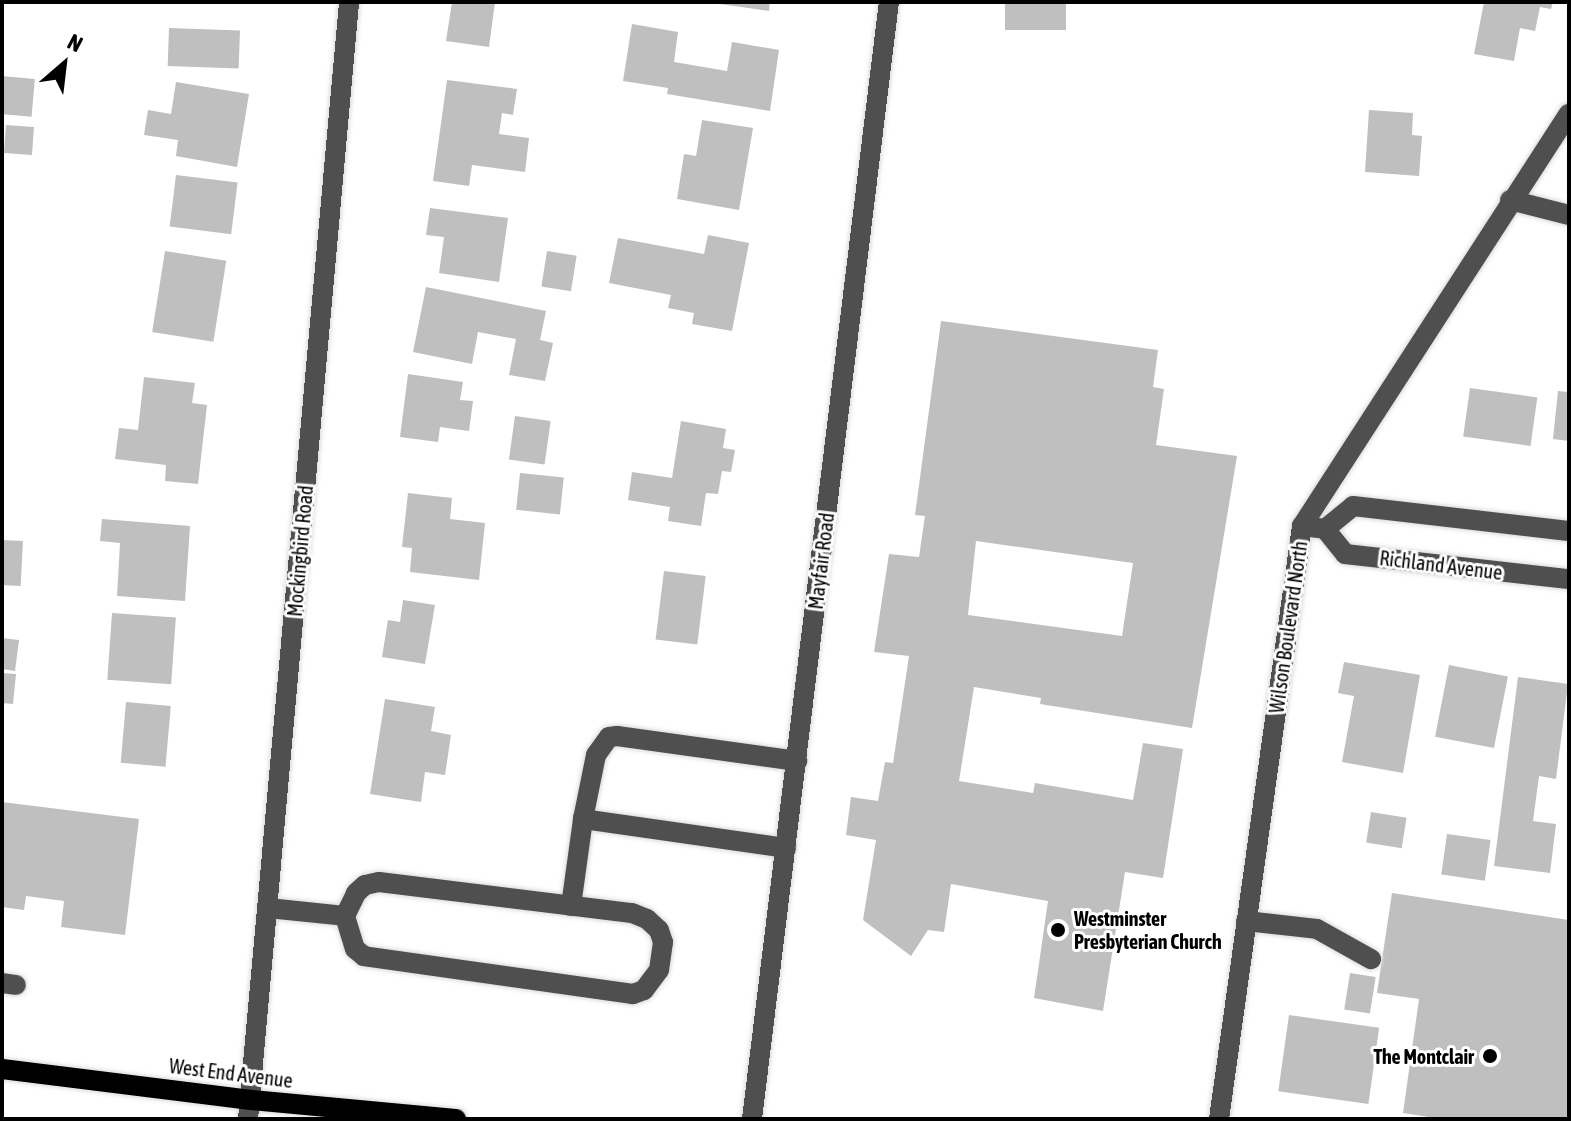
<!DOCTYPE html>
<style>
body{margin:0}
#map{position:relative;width:1571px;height:1121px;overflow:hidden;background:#fff;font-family:"Asap Condensed",sans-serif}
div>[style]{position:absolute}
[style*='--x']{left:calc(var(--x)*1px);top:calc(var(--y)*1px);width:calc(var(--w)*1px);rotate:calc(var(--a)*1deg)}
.building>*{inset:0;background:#bfbfbf;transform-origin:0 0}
.roads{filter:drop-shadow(0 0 2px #dbdbdb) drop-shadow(0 0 2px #dbdbdb)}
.minor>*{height:20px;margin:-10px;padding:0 10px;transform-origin:10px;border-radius:10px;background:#4f4f4f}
.major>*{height:20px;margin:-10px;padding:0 10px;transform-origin:10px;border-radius:10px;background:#000}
.dots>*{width:22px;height:22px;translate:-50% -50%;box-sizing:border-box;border:4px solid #fff;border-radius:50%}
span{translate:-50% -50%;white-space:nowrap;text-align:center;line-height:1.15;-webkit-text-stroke:6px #fff;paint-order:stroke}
.street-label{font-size:20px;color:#000}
.poi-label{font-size:20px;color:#000;font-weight:700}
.left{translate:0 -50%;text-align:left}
.right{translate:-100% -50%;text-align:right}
.frame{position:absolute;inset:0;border:4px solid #000;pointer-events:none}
.north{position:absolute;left:24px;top:24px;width:80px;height:80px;-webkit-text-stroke:6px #fff;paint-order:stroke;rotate:28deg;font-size:22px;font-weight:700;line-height:32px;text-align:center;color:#000}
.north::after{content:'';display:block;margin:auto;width:28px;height:36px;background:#000;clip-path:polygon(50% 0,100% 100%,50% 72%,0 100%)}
</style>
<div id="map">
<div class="building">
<div style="clip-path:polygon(452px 2px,495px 2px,489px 47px,446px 41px)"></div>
<div style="clip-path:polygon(706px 2px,770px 2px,769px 11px)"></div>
<div style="left:1005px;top:2px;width:61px;height:28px"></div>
<div style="clip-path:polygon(1484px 2px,1553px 2px,1551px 9px,1540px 7px,1535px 31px,1520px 28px,1514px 61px,1474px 54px)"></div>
<div style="clip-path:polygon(632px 24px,678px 32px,674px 62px,727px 71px,732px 42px,779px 50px,770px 111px,667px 94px,668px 88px,623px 81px)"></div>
<div style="left:169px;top:28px;width:71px;height:38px;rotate:2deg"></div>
<div style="left:2px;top:76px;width:33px;height:38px;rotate:5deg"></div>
<div style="clip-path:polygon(447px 80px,517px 89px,513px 115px,502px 113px,499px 134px,529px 138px,525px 172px,472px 165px,469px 186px,433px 181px)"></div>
<div style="clip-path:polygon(176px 82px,249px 94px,237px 167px,176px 156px,178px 140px,144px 135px,148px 110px,171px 114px)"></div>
<div style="clip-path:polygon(1369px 110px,1413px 113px,1412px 135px,1422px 136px,1419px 176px,1365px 172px)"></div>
<div style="clip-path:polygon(702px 120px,753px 128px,739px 210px,677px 199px,684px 154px,696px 156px)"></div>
<div style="left:6px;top:125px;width:28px;height:28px;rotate:4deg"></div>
<div style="left:176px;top:175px;width:62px;height:52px;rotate:7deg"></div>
<div style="clip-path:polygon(430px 208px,508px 218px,499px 282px,439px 273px,444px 237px,426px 235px)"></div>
<div style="clip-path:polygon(708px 235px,749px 243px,732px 331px,692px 324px,694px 313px,668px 308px,671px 295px,609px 283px,618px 238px,704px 254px)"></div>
<div style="left:165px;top:251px;width:62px;height:82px;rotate:9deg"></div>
<div style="left:547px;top:251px;width:30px;height:36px;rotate:9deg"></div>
<div style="clip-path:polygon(426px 287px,546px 311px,540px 340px,553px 343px,545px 381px,509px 375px,516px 339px,478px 332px,472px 364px,413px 352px)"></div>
<div style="clip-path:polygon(evenodd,941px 321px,1158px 350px,1153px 387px,1164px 389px,1156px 445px,1237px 456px,1192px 728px,1040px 704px,1041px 698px,974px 687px,959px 781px,1033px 793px,1035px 783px,1133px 800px,1143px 743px,1183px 749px,1163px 878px,1125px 872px,1103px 1011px,1034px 998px,1048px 901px,951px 884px,944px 932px,928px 930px,911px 956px,863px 920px,876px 840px,846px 835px,851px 797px,878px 801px,885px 762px,893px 763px,909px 656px,874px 652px,889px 554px,919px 557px,925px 516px,915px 515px,941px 321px,976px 541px,1133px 563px,1122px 636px,968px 615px,976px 541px)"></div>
<div style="clip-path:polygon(408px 374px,463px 382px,460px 400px,473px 401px,469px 431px,440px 427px,438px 442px,400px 437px)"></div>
<div style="clip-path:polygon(144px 377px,195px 383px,192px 403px,207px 405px,198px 484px,165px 481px,166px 465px,115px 459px,119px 428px,138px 430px)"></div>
<div style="left:1470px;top:388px;width:68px;height:49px;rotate:8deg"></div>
<div style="clip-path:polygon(1558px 391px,1569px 392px,1569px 441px,1553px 439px)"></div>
<div style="left:515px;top:416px;width:36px;height:44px;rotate:8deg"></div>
<div style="clip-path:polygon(681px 421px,726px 429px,723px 448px,735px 450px,731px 472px,722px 471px,718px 494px,706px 493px,701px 526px,668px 521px,670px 507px,628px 500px,632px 472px,672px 478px)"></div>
<div style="left:520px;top:473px;width:44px;height:37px;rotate:6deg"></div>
<div style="clip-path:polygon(408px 493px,452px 498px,450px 519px,485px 523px,479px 580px,410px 572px,412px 548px,402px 547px)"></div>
<div style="clip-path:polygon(102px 519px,190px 526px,185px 601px,117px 596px,120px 543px,100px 541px)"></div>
<div style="left:2px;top:540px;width:21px;height:45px;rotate:3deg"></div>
<div style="left:664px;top:571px;width:42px;height:69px;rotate:7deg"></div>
<div style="clip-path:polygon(403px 600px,435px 605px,425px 664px,382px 657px,388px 620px,400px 622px)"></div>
<div style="left:112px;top:613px;width:64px;height:67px;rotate:4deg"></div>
<div style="clip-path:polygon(2px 638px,19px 640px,15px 671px,2px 669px)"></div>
<div style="clip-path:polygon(1344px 662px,1420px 675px,1403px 773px,1342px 762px,1354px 696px,1338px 693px)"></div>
<div style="left:1449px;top:665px;width:60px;height:73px;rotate:11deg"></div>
<div style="clip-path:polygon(2px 673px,16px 674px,13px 704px,2px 703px)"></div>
<div style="clip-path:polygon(1518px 677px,1568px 684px,1556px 779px,1539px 776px,1533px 821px,1556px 824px,1550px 873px,1494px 866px)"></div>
<div style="clip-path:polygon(385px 699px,435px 707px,431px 731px,451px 735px,445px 775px,425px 772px,421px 802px,370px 794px)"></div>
<div style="left:126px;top:702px;width:45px;height:61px;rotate:5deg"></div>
<div style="clip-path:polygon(2px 802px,139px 819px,125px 935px,61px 927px,64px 901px,26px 896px,24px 910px,2px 907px)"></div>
<div style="left:1371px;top:812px;width:36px;height:31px;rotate:9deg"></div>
<div style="left:1447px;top:834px;width:44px;height:41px;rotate:8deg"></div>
<div style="clip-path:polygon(1392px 893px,1569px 920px,1569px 1119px,1442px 1119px,1403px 1113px,1419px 999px,1377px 993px)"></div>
<div style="left:1350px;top:973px;width:26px;height:37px;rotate:9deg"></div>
<div style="left:1289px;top:1015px;width:91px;height:77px;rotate:8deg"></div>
</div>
<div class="roads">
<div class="minor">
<div style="--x:1510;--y:200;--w:61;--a:14.3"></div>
<div style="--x:1302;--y:526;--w:23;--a:7"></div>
<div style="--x:1325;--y:529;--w:36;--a:-39"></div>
<div style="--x:1353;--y:506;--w:217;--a:6.6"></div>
<div style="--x:1325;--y:529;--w:32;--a:51"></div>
<div style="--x:1345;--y:554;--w:225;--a:6.4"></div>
<div style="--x:786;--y:848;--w:205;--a:-171.9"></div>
<div style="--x:583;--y:819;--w:65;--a:-78.5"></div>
<div style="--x:596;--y:755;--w:22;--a:-54"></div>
<div style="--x:609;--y:737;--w:8;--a:-7"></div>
<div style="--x:617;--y:736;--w:182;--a:7.9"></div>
<div style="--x:379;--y:882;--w:255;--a:7"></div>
<div style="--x:632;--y:913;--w:16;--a:22"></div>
<div style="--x:647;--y:919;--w:16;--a:43"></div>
<div style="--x:659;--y:930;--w:13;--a:72"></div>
<div style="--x:663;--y:942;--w:28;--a:98"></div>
<div style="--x:659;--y:970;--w:25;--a:127"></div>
<div style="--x:644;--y:990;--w:12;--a:160"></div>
<div style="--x:633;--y:994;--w:272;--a:-172"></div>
<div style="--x:364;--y:956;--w:11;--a:-142"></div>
<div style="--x:355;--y:949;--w:34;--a:-107"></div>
<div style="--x:345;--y:916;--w:25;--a:-64"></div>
<div style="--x:356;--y:893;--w:12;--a:-42"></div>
<div style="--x:365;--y:885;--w:14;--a:-12"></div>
<div style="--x:571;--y:906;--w:88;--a:-82.1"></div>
<div style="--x:268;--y:908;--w:77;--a:5.9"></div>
<div style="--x:1246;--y:921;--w:71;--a:6.4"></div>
<div style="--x:1317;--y:929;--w:62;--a:29.1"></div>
<div style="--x:2;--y:983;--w:14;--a:8"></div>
<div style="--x:248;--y:1119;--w:1122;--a:-84.83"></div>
<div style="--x:752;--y:1119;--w:1125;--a:-83.01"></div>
<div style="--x:1219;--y:1119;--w:599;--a:-82.03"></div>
<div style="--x:1302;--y:526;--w:491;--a:-57.1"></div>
</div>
<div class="major">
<div style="--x:2;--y:1069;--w:251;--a:7.1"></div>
<div style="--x:251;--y:1100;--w:206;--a:5.3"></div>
</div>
</div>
<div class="dots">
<div style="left:1058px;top:930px;background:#000"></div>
<div style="left:1490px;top:1056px;background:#000"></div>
</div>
<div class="street-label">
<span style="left:300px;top:551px;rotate:-85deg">Mockingbird Road</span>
<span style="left:821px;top:561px;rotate:-83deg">Mayfair Road</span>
<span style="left:1441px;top:565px;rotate:7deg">Richland Avenue</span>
<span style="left:1288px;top:627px;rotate:-82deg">Wilson Boulevard North</span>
<span style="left:231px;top:1073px;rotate:7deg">West End Avenue</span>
</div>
<div class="poi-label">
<span class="left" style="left:1074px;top:930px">Westminster<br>Presbyterian Church</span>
<span class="right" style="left:1474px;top:1056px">The Montclair</span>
</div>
<div class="frame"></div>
<div class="north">N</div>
</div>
